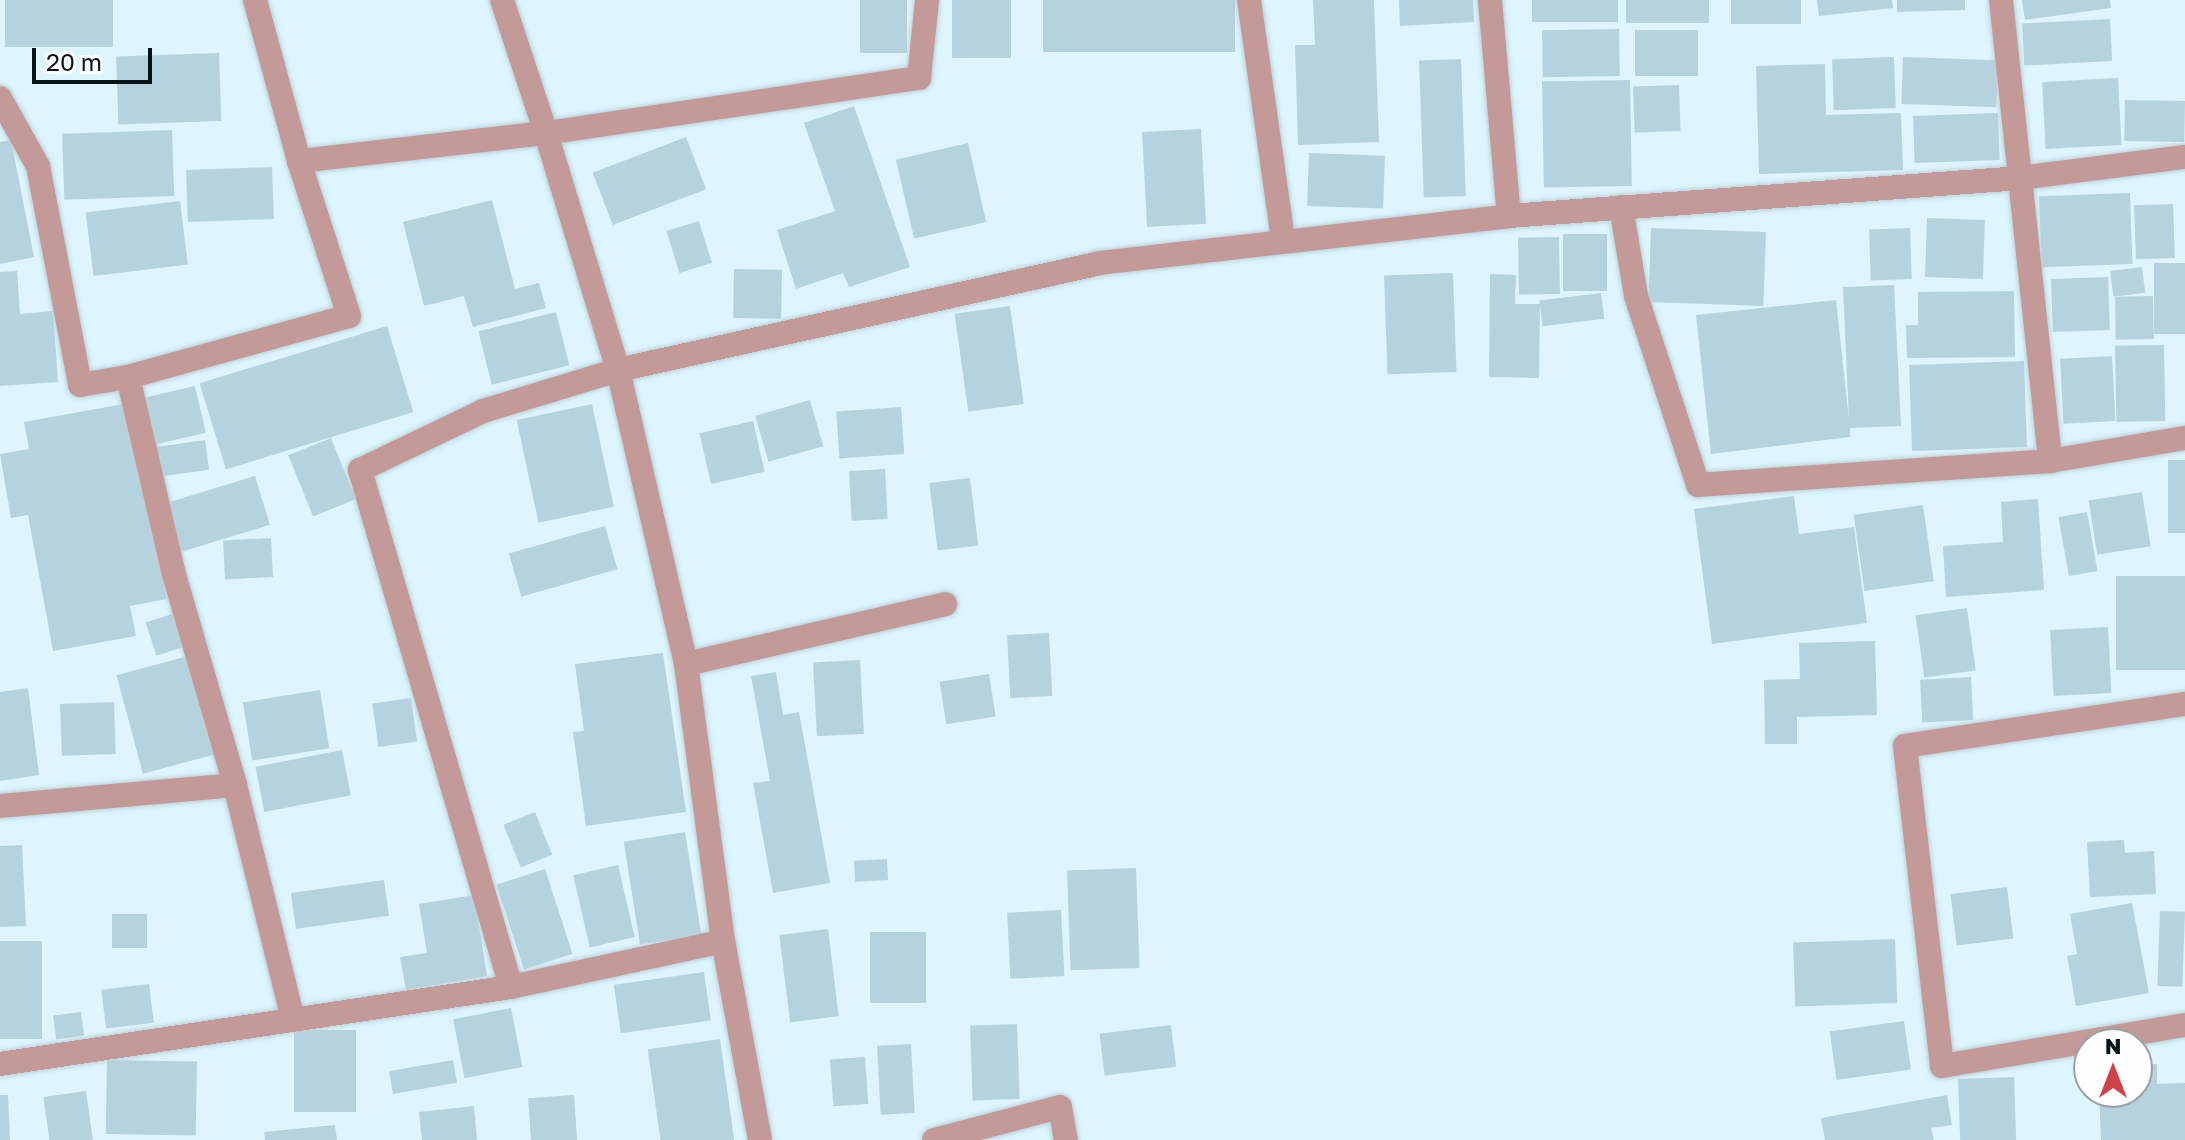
<!DOCTYPE html>
<style>
body{margin:0}
#map{position:relative;width:2185px;height:1140px;overflow:hidden;background:#ddf5fe;font-family:"Golos Text",sans-serif}
div>[style]{position:absolute}
[style*='--x']{left:calc(var(--x)*1px);top:calc(var(--y)*1px);width:calc(var(--w)*1px);rotate:calc(var(--a)*1deg)}
.building>*{inset:0;background:#b5d3de;transform-origin:0 0}
.roads{filter:drop-shadow(0 0 2px #bbd1d9) drop-shadow(0 0 2px #bbd1d9)}
.street>*{height:24px;margin:-12px;padding:0 12px;transform-origin:12px;border-radius:12px;background:#c39a98}
span{translate:-50% -50%;white-space:nowrap;text-align:center;line-height:1.15;-webkit-text-stroke:8px #fefefe;paint-order:stroke}
.north{position:absolute;left:2073px;top:1028px;width:80px;height:80px;box-sizing:border-box;background:#fefefe;border:2px solid #9ca0a2;border-radius:50%;rotate:0deg;font-size:22px;font-weight:700;line-height:32px;text-align:center;color:#091417}
.north::after{content:'';display:block;margin:auto;width:28px;height:36px;background:#d14148;clip-path:polygon(50% 0,100% 100%,50% 72%,0 100%)}
.scale{position:absolute;left:32px;top:48px;width:120px;height:36px;box-sizing:border-box;border:4px solid #091417;border-top:0;padding-left:10px;font-size:24px;line-height:28px;white-space:nowrap;color:#091417;-webkit-text-stroke:6px #fefefe;paint-order:stroke}
</style>
<div id="map">
<div class="building">
<div style="left:5px;top:0;width:108px;height:47px"></div>
<div style="left:860px;top:0;width:47px;height:53px"></div>
<div style="left:952px;top:0;width:59px;height:58px"></div>
<div style="left:1043px;top:0;width:192px;height:52px"></div>
<div style="clip-path:polygon(1313px 0,1374px 0,1379px 142px,1298px 145px,1295px 45px,1315px 45px)"></div>
<div style="clip-path:polygon(1399px 0,1473px 0,1474px 22px,1400px 26px)"></div>
<div style="left:1532px;top:0;width:86px;height:22px"></div>
<div style="left:1626px;top:0;width:83px;height:23px"></div>
<div style="left:1731px;top:0;width:70px;height:24px"></div>
<div style="clip-path:polygon(1817px 0,1892px 0,1893px 8px,1819px 16px)"></div>
<div style="clip-path:polygon(1897px 0,1965px 0,1965px 10px,1897px 12px)"></div>
<div style="clip-path:polygon(2022px 0,2110px 0,2111px 8px,2025px 20px)"></div>
<div style="left:2110px;top:19px;width:42px;height:88px;rotate:87deg"></div>
<div style="left:1619px;top:29px;width:47px;height:77px;rotate:89deg"></div>
<div style="left:1635px;top:30px;width:63px;height:46px"></div>
<div style="left:219px;top:53px;width:68px;height:103px;rotate:88deg"></div>
<div style="left:1894px;top:57px;width:51px;height:62px;rotate:88deg"></div>
<div style="left:1903px;top:57px;width:95px;height:47px;rotate:2deg"></div>
<div style="left:1461px;top:59px;width:137px;height:42px;rotate:88deg"></div>
<div style="clip-path:polygon(1825px 64px,1826px 115px,1901px 113px,1903px 170px,1759px 174px,1756px 66px)"></div>
<div style="left:2118px;top:78px;width:67px;height:76px;rotate:87deg"></div>
<div style="left:1630px;top:80px;width:106px;height:88px;rotate:89deg"></div>
<div style="left:1679px;top:85px;width:46px;height:46px;rotate:88deg"></div>
<div style="left:2125px;top:100px;width:60px;height:41px;rotate:1deg"></div>
<div style="clip-path:polygon(854px 106px,910px 267px,849px 287px,843px 273px,796px 289px,777px 230px,835px 211px,804px 123px)"></div>
<div style="left:1998px;top:113px;width:47px;height:85px;rotate:88deg"></div>
<div style="left:1201px;top:129px;width:95px;height:59px;rotate:87deg"></div>
<div style="left:172px;top:130px;width:66px;height:110px;rotate:88deg"></div>
<div style="left:686px;top:137px;width:56px;height:100px;rotate:69deg"></div>
<div style="clip-path:polygon(11px 140px,34px 257px,0 264px,0 142px)"></div>
<div style="left:968px;top:143px;width:81px;height:74px;rotate:77deg"></div>
<div style="left:1309px;top:153px;width:76px;height:53px;rotate:2deg"></div>
<div style="left:272px;top:167px;width:52px;height:86px;rotate:88deg"></div>
<div style="left:2130px;top:193px;width:71px;height:91px;rotate:88deg"></div>
<div style="clip-path:polygon(492px 200px,515px 289px,539px 283px,546px 308px,473px 327px,464px 296px,424px 306px,403px 222px)"></div>
<div style="left:180px;top:201px;width:64px;height:95px;rotate:83deg"></div>
<div style="left:2173px;top:204px;width:54px;height:39px;rotate:88deg"></div>
<div style="left:1927px;top:218px;width:58px;height:59px;rotate:2deg"></div>
<div style="left:699px;top:221px;width:44px;height:34px;rotate:73deg"></div>
<div style="left:1651px;top:228px;width:115px;height:74px;rotate:2deg"></div>
<div style="left:1910px;top:228px;width:51px;height:41px;rotate:88deg"></div>
<div style="left:1563px;top:234px;width:44px;height:57px"></div>
<div style="left:1559px;top:237px;width:57px;height:41px;rotate:89deg"></div>
<div style="left:2185px;top:263px;width:71px;height:31px;rotate:90deg"></div>
<div style="left:2142px;top:267px;width:26px;height:32px;rotate:83deg"></div>
<div style="left:734px;top:269px;width:48px;height:49px;rotate:1deg"></div>
<div style="clip-path:polygon(17px 271px,20px 314px,53px 311px,58px 382px,0 386px,0 272px)"></div>
<div style="left:1453px;top:273px;width:99px;height:69px;rotate:88deg"></div>
<div style="clip-path:polygon(1490px 274px,1516px 275px,1515px 304px,1540px 304px,1539px 378px,1489px 377px)"></div>
<div style="left:2108px;top:277px;width:53px;height:57px;rotate:88deg"></div>
<div style="clip-path:polygon(1894px 285px,1901px 426px,1850px 428px,1850px 437px,1711px 454px,1696px 315px,1836px 300px,1849px 420px,1843px 287px)"></div>
<div style="clip-path:polygon(2014px 291px,2015px 357px,1907px 358px,1906px 325px,1918px 325px,1918px 292px)"></div>
<div style="left:1601px;top:293px;width:26px;height:62px;rotate:83deg"></div>
<div style="left:2153px;top:296px;width:43px;height:38px;rotate:89deg"></div>
<div style="left:1010px;top:306px;width:99px;height:56px;rotate:82deg"></div>
<div style="left:556px;top:312px;width:55px;height:80px;rotate:76deg"></div>
<div style="left:387px;top:326px;width:90px;height:196px;rotate:73deg"></div>
<div style="left:2164px;top:345px;width:76px;height:49px;rotate:89deg"></div>
<div style="left:2112px;top:356px;width:65px;height:52px;rotate:87deg"></div>
<div style="left:2024px;top:361px;width:86px;height:115px;rotate:88deg"></div>
<div style="left:195px;top:386px;width:48px;height:58px;rotate:77deg"></div>
<div style="left:810px;top:400px;width:48px;height:57px;rotate:74deg"></div>
<div style="clip-path:polygon(129px 403px,167px 599px,130px 606px,136px 636px,53px 651px,28px 515px,11px 518px,0 454px,29px 449px,24px 422px)"></div>
<div style="left:592px;top:404px;width:105px;height:77px;rotate:78deg"></div>
<div style="left:901px;top:407px;width:47px;height:65px;rotate:86deg"></div>
<div style="left:753px;top:421px;width:52px;height:55px;rotate:77deg"></div>
<div style="left:331px;top:438px;width:66px;height:46px;rotate:68deg"></div>
<div style="left:205px;top:440px;width:30px;height:53px;rotate:82deg"></div>
<div style="left:2168px;top:460px;width:17px;height:73px"></div>
<div style="left:885px;top:469px;width:50px;height:36px;rotate:87deg"></div>
<div style="left:255px;top:476px;width:51px;height:96px;rotate:73deg"></div>
<div style="left:970px;top:478px;width:68px;height:41px;rotate:83deg"></div>
<div style="left:2142px;top:492px;width:55px;height:54px;rotate:81deg"></div>
<div style="clip-path:polygon(1794px 496px,1799px 534px,1854px 527px,1867px 623px,1712px 644px,1694px 509px)"></div>
<div style="clip-path:polygon(2038px 499px,2044px 590px,1946px 597px,1943px 546px,2003px 542px,2001px 502px)"></div>
<div style="left:1923px;top:505px;width:77px;height:70px;rotate:82deg"></div>
<div style="left:2087px;top:512px;width:60px;height:29px;rotate:80deg"></div>
<div style="left:605px;top:526px;width:45px;height:100px;rotate:74deg"></div>
<div style="left:271px;top:538px;width:39px;height:48px;rotate:87deg"></div>
<div style="left:2185px;top:576px;width:94px;height:69px;rotate:90deg"></div>
<div style="left:1967px;top:608px;width:63px;height:52px;rotate:82deg"></div>
<div style="left:178px;top:612px;width:35px;height:34px;rotate:72deg"></div>
<div style="left:2108px;top:627px;width:66px;height:58px;rotate:87deg"></div>
<div style="left:1049px;top:633px;width:63px;height:42px;rotate:87deg"></div>
<div style="clip-path:polygon(1875px 641px,1877px 715px,1797px 717px,1797px 744px,1765px 744px,1764px 680px,1800px 679px,1799px 643px)"></div>
<div style="clip-path:polygon(663px 653px,686px 812px,586px 826px,573px 732px,584px 731px,575px 664px)"></div>
<div style="left:188px;top:656px;width:102px;height:74px;rotate:75deg"></div>
<div style="left:860px;top:660px;width:74px;height:47px;rotate:87deg"></div>
<div style="clip-path:polygon(776px 672px,783px 715px,799px 712px,830px 883px,773px 893px,753px 783px,770px 781px,751px 676px)"></div>
<div style="left:989px;top:674px;width:43px;height:50px;rotate:81deg"></div>
<div style="left:1971px;top:677px;width:43px;height:51px;rotate:87deg"></div>
<div style="clip-path:polygon(28px 688px,39px 775px,0 781px,0 692px)"></div>
<div style="left:320px;top:690px;width:59px;height:78px;rotate:81deg"></div>
<div style="left:411px;top:698px;width:44px;height:39px;rotate:82deg"></div>
<div style="left:114px;top:702px;width:52px;height:54px;rotate:88deg"></div>
<div style="left:342px;top:750px;width:46px;height:88px;rotate:79deg"></div>
<div style="left:535px;top:812px;width:46px;height:34px;rotate:68deg"></div>
<div style="left:685px;top:832px;width:104px;height:62px;rotate:81deg"></div>
<div style="clip-path:polygon(2124px 840px,2125px 853px,2154px 851px,2156px 894px,2090px 897px,2087px 842px)"></div>
<div style="clip-path:polygon(22px 845px,26px 926px,0 927px,0 846px)"></div>
<div style="left:887px;top:859px;width:21px;height:33px;rotate:87deg"></div>
<div style="left:618px;top:865px;width:74px;height:46px;rotate:77deg"></div>
<div style="left:1136px;top:868px;width:100px;height:69px;rotate:88deg"></div>
<div style="left:545px;top:869px;width:89px;height:51px;rotate:72deg"></div>
<div style="left:384px;top:880px;width:36px;height:94px;rotate:82deg"></div>
<div style="left:2007px;top:887px;width:52px;height:57px;rotate:83deg"></div>
<div style="clip-path:polygon(474px 895px,487px 976px,406px 990px,400px 957px,427px 953px,419px 904px)"></div>
<div style="clip-path:polygon(2132px 903px,2149px 993px,2076px 1006px,2067px 956px,2077px 954px,2070px 914px)"></div>
<div style="left:1061px;top:910px;width:66px;height:54px;rotate:87deg"></div>
<div style="left:2160px;top:911px;width:25px;height:75px;rotate:2deg"></div>
<div style="left:112px;top:914px;width:35px;height:34px"></div>
<div style="left:828px;top:929px;width:88px;height:49px;rotate:83deg"></div>
<div style="left:926px;top:932px;width:71px;height:56px;rotate:90deg"></div>
<div style="left:1895px;top:939px;width:64px;height:102px;rotate:88deg"></div>
<div style="left:0;top:941px;width:42px;height:98px"></div>
<div style="left:704px;top:972px;width:49px;height:91px;rotate:82deg"></div>
<div style="left:149px;top:984px;width:39px;height:48px;rotate:83deg"></div>
<div style="left:511px;top:1008px;width:60px;height:59px;rotate:79deg"></div>
<div style="left:81px;top:1012px;width:24px;height:28px;rotate:83deg"></div>
<div style="left:1904px;top:1021px;width:49px;height:75px;rotate:82deg"></div>
<div style="left:1017px;top:1024px;width:75px;height:47px;rotate:88deg"></div>
<div style="left:1171px;top:1025px;width:42px;height:72px;rotate:83deg"></div>
<div style="left:294px;top:1030px;width:62px;height:82px"></div>
<div style="left:720px;top:1039px;width:102px;height:73px;rotate:82deg"></div>
<div style="left:911px;top:1044px;width:69px;height:34px;rotate:87deg"></div>
<div style="left:865px;top:1057px;width:47px;height:35px;rotate:86deg"></div>
<div style="left:107px;top:1060px;width:90px;height:74px;rotate:1deg"></div>
<div style="left:453px;top:1060px;width:23px;height:65px;rotate:80deg"></div>
<div style="clip-path:polygon(2157px 1064px,2157px 1084px,2185px 1083px,2185px 1140px,2101px 1140px,2099px 1092px,2137px 1092px,2137px 1065px)"></div>
<div style="left:2014px;top:1077px;width:63px;height:56px;rotate:88deg"></div>
<div style="left:86px;top:1091px;width:49px;height:43px;rotate:82deg"></div>
<div style="clip-path:polygon(0 1095px,8px 1095px,10px 1140px,0 1140px)"></div>
<div style="left:574px;top:1095px;width:45px;height:46px;rotate:86deg"></div>
<div style="clip-path:polygon(1947px 1095px,1952px 1125px,1931px 1128px,1934px 1140px,1825px 1140px,1821px 1118px)"></div>
<div style="clip-path:polygon(474px 1106px,477px 1140px,422px 1140px,419px 1112px)"></div>
<div style="clip-path:polygon(335px 1125px,337px 1140px,265px 1140px,264px 1132px)"></div>
</div>
<div class="roads">
<div class="street">
<div style="--x:255;--y:0;--w:167;--a:74.7"></div>
<div style="--x:1249;--y:0;--w:242;--a:81.9"></div>
<div style="--x:1490;--y:0;--w:217;--a:85"></div>
<div style="--x:1509;--y:216;--w:512;--a:-4.25"></div>
<div style="--x:2020;--y:178;--w:285;--a:83.9"></div>
<div style="--x:2050;--y:461;--w:137;--a:-9.7"></div>
<div style="--x:2001;--y:0;--w:179;--a:83.9"></div>
<div style="--x:2020;--y:178;--w:166;--a:-7.3"></div>
<div style="--x:0;--y:98;--w:78;--a:60.8"></div>
<div style="--x:38;--y:166;--w:223;--a:79.1"></div>
<div style="--x:80;--y:385;--w:49;--a:-9.5"></div>
<div style="--x:128;--y:377;--w:199;--a:76.9"></div>
<div style="--x:173;--y:571;--w:223;--a:73.8"></div>
<div style="--x:235;--y:785;--w:241;--a:76.1"></div>
<div style="--x:1621;--y:207;--w:90;--a:80.4"></div>
<div style="--x:1636;--y:296;--w:199;--a:71.8"></div>
<div style="--x:1698;--y:485;--w:353;--a:-3.9"></div>
<div style="--x:128;--y:377;--w:229;--a:-15.4"></div>
<div style="--x:349;--y:316;--w:163;--a:-107.9"></div>
<div style="--x:299;--y:161;--w:249;--a:-6.5"></div>
<div style="--x:546;--y:133;--w:140;--a:-108.3"></div>
<div style="--x:686;--y:664;--w:266;--a:-13"></div>
<div style="--x:2185;--y:704;--w:283;--a:171.5"></div>
<div style="--x:1905;--y:746;--w:322;--a:83.4"></div>
<div style="--x:1942;--y:1066;--w:246;--a:-9.6"></div>
<div style="--x:0;--y:806;--w:236;--a:-5.1"></div>
<div style="--x:511;--y:987;--w:539;--a:-106.28"></div>
<div style="--x:360;--y:470;--w:136;--a:-25.6"></div>
<div style="--x:483;--y:411;--w:141;--a:-16.9"></div>
<div style="--x:618;--y:370;--w:493;--a:-12.5"></div>
<div style="--x:1099;--y:263;--w:413;--a:-6.5"></div>
<div style="--x:0;--y:1064;--w:517;--a:-8.57"></div>
<div style="--x:511;--y:987;--w:217;--a:-12.2"></div>
<div style="--x:760;--y:1140;--w:202;--a:-100.5"></div>
<div style="--x:723;--y:941;--w:279;--a:-97.6"></div>
<div style="--x:686;--y:664;--w:302;--a:-103"></div>
<div style="--x:618;--y:370;--w:248;--a:-106.9"></div>
<div style="--x:546;--y:133;--w:377;--a:-8.4"></div>
<div style="--x:919;--y:78;--w:78;--a:-84.1"></div>
<div style="--x:934;--y:1140;--w:130;--a:-14.7"></div>
<div style="--x:1060;--y:1107;--w:34;--a:80"></div>
</div>
</div>
<div class="north">N</div>
<div class="scale">20 m</div>
</div>
